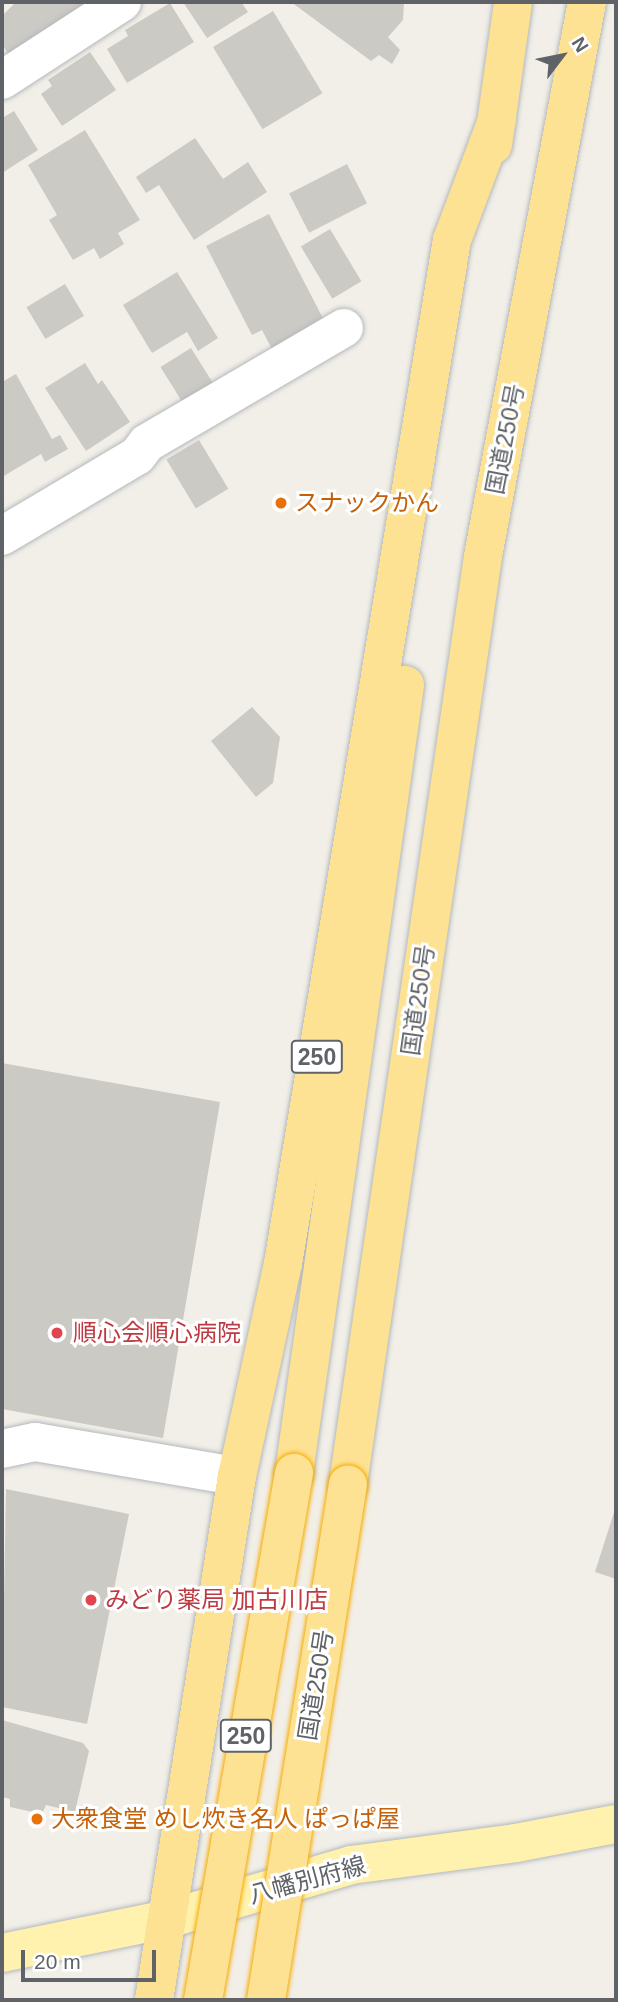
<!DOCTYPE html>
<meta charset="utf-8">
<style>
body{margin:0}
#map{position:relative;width:618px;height:2002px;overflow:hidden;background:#f1efe8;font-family:Arial,"Noto Sans JP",sans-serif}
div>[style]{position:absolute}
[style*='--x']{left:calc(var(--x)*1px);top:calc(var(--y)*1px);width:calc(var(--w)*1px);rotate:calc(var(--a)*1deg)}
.building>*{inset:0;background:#cccac5;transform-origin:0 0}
.roads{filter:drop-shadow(0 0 2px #b5b8bc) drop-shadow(0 0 2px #b5b8bc)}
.minor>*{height:38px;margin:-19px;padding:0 19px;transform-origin:19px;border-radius:19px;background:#fff}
.major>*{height:38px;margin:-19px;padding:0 19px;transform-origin:19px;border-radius:19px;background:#fff2af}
.highway>*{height:38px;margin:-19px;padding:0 19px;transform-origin:19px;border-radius:19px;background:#fde293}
.bridges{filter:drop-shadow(0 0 2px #f9ab00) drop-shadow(0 0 2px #f9ab00)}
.highway-bridge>*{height:38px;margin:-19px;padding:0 19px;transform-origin:19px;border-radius:19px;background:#fde293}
.dots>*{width:19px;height:19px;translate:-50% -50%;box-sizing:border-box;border:4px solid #fff;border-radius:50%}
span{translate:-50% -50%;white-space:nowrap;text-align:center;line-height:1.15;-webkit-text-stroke:6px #fff;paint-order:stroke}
.shield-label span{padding:2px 5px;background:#fff;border:2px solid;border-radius:5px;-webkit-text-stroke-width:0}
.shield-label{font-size:23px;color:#5f6368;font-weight:700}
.street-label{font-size:24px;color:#5f6368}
.food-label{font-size:24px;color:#c56008}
.left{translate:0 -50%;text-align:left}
.health-label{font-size:24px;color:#be3a42}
.frame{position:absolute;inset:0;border:4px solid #5f6368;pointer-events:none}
.north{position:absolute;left:527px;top:21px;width:70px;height:70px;-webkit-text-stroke:5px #fff;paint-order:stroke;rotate:58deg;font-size:19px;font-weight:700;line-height:28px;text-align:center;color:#5f6368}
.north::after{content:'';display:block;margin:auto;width:24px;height:32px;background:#5f6368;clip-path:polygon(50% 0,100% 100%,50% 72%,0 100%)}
.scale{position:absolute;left:21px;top:1950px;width:135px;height:32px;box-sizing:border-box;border:4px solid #5f6368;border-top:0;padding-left:9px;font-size:21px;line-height:24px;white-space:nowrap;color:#5f6368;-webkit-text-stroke:5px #fff;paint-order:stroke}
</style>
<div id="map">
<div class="building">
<div style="clip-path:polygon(16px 2px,85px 2px,91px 10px,12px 60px,2px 44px,2px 16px)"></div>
<div style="clip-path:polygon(183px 2px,241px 2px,248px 12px,207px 38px)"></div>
<div style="clip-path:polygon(291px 2px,404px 2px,403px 20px,388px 37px,400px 50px,392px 64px,379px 55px,371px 61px)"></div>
<div style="clip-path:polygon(170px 3px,194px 42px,127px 83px,107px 49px,128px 36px,125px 30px)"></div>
<div style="left:273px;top:11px;width:96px;height:70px;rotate:59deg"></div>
<div style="clip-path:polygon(90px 52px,116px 90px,62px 126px,41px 94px,52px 86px,48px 80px)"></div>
<div style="clip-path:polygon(14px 111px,38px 150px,2px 173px,2px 118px)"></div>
<div style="clip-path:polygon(85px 130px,140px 220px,118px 233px,124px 244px,100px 259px,94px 248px,73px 260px,49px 220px,57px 215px,28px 165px)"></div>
<div style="clip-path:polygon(195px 138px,223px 179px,248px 162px,267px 192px,194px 240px,159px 185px,146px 193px,136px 177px)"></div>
<div style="left:347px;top:164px;width:44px;height:65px;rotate:63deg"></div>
<div style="clip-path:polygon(269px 214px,327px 326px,274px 353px,262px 330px,252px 335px,206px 246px)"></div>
<div style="left:330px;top:229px;width:61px;height:34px;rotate:59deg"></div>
<div style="clip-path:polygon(177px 272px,218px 338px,198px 351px,187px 332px,152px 353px,123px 305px)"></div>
<div style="left:65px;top:284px;width:37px;height:45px;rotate:59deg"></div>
<div style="left:191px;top:348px;width:52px;height:36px;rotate:58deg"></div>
<div style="clip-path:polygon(85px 363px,98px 384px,102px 380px,130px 422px,86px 451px,45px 388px)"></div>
<div style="clip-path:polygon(16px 374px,52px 439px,60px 435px,68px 449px,45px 462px,41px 454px,2px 477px,2px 382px)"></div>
<div style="left:199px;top:440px;width:57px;height:38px;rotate:59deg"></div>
<div style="clip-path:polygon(252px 707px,280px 737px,273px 783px,256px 797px,211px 741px)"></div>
<div style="clip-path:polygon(2px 1063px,220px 1102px,163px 1438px,2px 1409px)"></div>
<div style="clip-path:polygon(6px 1489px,129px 1514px,87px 1724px,2px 1707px)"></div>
<div style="clip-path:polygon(616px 1506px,616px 1579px,595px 1572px)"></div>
<div style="clip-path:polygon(2px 1720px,83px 1743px,89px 1751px,75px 1812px,46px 1805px,42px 1814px,10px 1807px,10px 1799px,2px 1797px)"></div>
</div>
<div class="roads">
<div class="minor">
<div style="--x:2;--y:80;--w:143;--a:-33"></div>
<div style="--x:2;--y:536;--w:157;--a:-30.7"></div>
<div style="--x:137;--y:456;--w:16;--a:-52"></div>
<div style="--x:147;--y:443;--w:228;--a:-30.3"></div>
<div style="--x:2;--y:1449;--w:34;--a:-12"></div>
<div style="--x:35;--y:1442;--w:205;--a:9.6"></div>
</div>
<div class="major">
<div style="--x:2;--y:1953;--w:169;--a:-11.6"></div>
<div style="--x:168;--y:1919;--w:191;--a:-16.4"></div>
<div style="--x:351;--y:1865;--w:166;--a:-7.6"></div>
<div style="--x:516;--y:1843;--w:102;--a:-10.8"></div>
</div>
<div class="highway">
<div style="--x:493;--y:145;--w:144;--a:-82"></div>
<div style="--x:294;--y:1473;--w:796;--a:-81.98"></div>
<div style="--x:348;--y:1484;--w:938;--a:-81.72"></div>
<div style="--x:483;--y:556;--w:564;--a:-79.37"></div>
<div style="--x:154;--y:2000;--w:531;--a:-81"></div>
<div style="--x:237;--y:1476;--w:217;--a:-77.8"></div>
<div style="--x:283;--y:1264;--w:1038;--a:-80.63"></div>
<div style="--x:452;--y:240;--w:128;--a:-69.4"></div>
</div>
</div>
<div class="bridges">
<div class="highway-bridge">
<div style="--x:203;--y:2000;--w:535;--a:-80.2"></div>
<div style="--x:266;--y:2000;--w:522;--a:-80.97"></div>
</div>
</div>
<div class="dots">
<div style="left:281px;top:503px;background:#e8710a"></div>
<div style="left:57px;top:1333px;background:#e0444e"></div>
<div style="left:91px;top:1600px;background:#e0444e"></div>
<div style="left:37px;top:1819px;background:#e8710a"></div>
</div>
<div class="shield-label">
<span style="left:317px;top:1057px">250</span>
<span style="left:246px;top:1736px">250</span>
</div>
<div class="street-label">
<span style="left:505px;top:439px;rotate:-79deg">国道250号</span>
<span style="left:418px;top:1000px;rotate:-82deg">国道250号</span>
<span style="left:316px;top:1685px;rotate:-81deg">国道250号</span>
<span style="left:307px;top:1880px;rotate:-15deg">八幡別府線</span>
</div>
<div class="food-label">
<span class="left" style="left:295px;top:503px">スナックかん</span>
<span class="left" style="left:51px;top:1819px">大衆食堂 めし炊き名人 ぱっぱ屋</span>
</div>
<div class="health-label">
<span class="left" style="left:73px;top:1333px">順心会順心病院</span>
<span class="left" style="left:105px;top:1600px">みどり薬局 加古川店</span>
</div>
<div class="frame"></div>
<div class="north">N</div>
<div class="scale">20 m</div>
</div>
